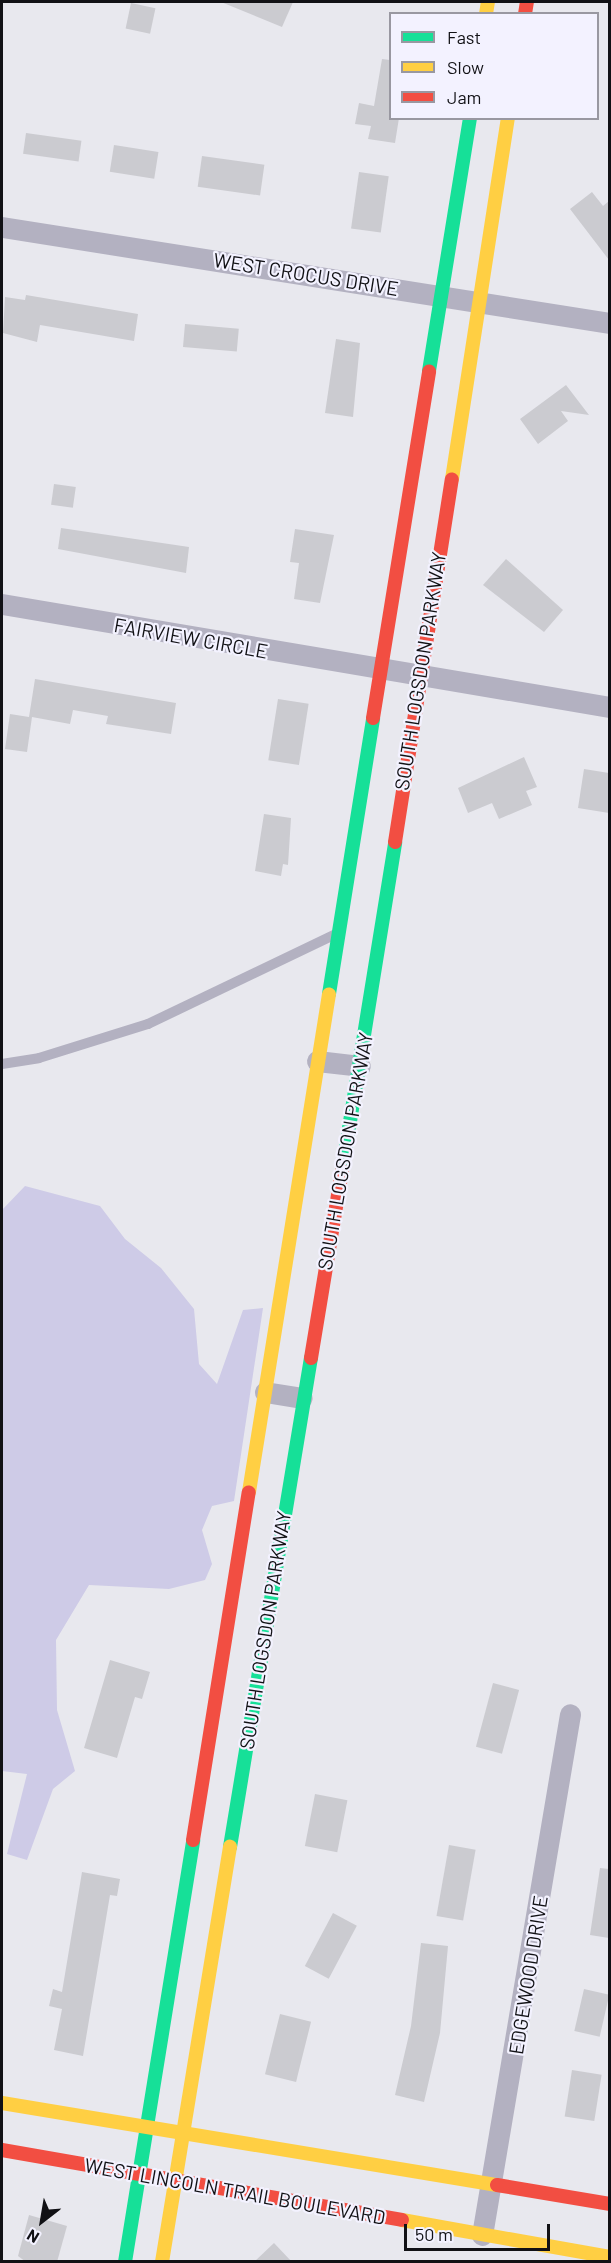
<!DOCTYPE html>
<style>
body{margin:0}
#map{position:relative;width:611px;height:2263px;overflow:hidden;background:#e8e8ee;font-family:Barlow,sans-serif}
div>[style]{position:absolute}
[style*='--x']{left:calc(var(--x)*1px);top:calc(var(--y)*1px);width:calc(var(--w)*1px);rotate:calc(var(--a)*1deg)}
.green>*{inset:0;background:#cecbe7}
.building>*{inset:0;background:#cbcbd0;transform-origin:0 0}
.lane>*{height:10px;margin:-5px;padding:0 5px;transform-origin:5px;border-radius:5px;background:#b3b1c1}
.street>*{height:21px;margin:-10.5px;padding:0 10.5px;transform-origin:10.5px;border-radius:10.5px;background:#b3b1c1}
.fast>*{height:14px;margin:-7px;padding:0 7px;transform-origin:7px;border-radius:7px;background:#16e098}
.slow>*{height:14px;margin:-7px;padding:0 7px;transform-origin:7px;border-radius:7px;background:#ffcf43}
.jam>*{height:14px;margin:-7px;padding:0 7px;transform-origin:7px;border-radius:7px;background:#f24e42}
span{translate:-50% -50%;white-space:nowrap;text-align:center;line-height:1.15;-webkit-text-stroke:4.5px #f3f2ff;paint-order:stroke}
.street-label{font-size:20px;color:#111115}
.frame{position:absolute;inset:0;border:3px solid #111115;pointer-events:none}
.legend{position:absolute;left:389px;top:12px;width:210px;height:108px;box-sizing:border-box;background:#f3f2ff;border:2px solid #9998a1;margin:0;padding:8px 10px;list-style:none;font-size:18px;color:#111115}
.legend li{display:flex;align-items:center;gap:12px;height:30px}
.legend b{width:30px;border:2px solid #9998a1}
.north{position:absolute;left:12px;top:2191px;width:60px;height:60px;-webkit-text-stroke:4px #f3f2ff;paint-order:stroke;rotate:211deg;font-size:16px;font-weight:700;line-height:24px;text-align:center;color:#111115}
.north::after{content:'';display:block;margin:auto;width:21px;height:27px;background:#111115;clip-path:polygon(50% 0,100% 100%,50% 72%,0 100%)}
.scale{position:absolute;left:404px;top:2224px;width:146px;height:27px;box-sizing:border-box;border:3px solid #111115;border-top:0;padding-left:8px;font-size:18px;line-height:21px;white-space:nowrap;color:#111115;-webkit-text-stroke:4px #f3f2ff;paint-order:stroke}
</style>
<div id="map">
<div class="green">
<div style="clip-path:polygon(25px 1186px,100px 1206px,125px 1239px,161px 1268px,194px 1309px,199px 1364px,217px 1384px,243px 1310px,263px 1308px,234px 1501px,212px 1506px,202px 1530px,212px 1564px,205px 1580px,169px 1589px,89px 1585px,56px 1640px,57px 1710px,75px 1771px,53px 1789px,27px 1860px,7px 1854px,27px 1774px,2px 1771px,2px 1210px)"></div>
</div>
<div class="building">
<div style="clip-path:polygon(221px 2px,293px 2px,282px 27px)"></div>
<div style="left:131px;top:3px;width:25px;height:26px;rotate:12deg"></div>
<div style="clip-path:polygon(382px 59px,390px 60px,390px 118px,399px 118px,395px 143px,368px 139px,371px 126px,355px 124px,359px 103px,374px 106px)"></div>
<div style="left:26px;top:133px;width:56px;height:21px;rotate:8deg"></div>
<div style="left:114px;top:145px;width:45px;height:27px;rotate:9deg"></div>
<div style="left:202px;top:156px;width:63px;height:31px;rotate:8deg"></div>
<div style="left:359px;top:172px;width:30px;height:57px;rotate:8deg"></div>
<div style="clip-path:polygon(592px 192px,603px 206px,609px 201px,609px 260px,570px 209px)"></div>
<div style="clip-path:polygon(26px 295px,138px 314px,134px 341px,40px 325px,37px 342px,3px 333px,5px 297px,25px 300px)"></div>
<div style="left:185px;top:324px;width:54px;height:23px;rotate:5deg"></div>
<div style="clip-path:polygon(336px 339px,360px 343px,353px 417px,325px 413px)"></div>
<div style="clip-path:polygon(566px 385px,589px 415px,561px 411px,568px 421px,538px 444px,520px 419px)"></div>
<div style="left:54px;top:484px;width:22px;height:21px;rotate:8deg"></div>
<div style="clip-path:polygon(61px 528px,189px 547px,186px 573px,58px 549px)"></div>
<div style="clip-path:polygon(295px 529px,334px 535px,320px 603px,294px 599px,299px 563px,290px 562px)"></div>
<div style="clip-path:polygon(506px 559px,563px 610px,544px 632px,483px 585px)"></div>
<div style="clip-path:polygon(35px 679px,176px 703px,171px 734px,106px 724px,108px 716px,73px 710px,70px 724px,32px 717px,27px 752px,5px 749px,10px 714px,29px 717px)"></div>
<div style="left:278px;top:699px;width:31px;height:62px;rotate:9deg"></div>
<div style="clip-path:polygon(524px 757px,537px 787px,526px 791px,532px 805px,499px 819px,492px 803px,468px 813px,458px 788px)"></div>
<div style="clip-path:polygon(584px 769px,609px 773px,609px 813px,578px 808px)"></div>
<div style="clip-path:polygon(264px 814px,291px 818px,288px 865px,283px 864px,281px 876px,255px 871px)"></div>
<div style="clip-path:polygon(110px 1660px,150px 1672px,142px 1699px,135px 1697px,117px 1758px,84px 1748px)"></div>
<div style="left:493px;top:1683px;width:27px;height:66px;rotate:15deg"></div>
<div style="left:315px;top:1794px;width:33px;height:53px;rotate:11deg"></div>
<div style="left:449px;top:1845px;width:27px;height:72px;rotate:10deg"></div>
<div style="clip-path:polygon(600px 1868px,609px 1869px,609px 1938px,590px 1935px)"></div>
<div style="clip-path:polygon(82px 1872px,120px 1879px,117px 1896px,110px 1895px,83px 2056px,54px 2050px,62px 2009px,49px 2006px,53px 1989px,62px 1992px)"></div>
<div style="left:333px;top:1913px;width:27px;height:60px;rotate:28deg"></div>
<div style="clip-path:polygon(421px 1943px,448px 1946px,440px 2033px,424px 2102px,395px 2095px,411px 2026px)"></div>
<div style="left:584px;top:1989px;width:26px;height:43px;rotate:13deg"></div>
<div style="left:280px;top:2014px;width:32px;height:62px;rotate:14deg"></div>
<div style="left:572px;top:2070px;width:30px;height:47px;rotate:9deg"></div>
<div style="clip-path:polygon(29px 2215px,67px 2226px,57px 2262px,26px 2262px,18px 2256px)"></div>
<div style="clip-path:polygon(274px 2243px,292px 2262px,254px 2262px)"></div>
</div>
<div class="lane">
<div style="--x:2;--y:1064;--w:37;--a:-9"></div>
<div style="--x:39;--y:1058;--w:114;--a:-17.3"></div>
<div style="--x:148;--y:1024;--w:206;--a:-25.6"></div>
</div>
<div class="street">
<div style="--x:2;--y:227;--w:616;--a:8.97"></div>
<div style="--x:2;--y:604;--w:617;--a:9.62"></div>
<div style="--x:317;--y:1061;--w:43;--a:6.6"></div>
<div style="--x:265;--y:1392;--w:37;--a:9"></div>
<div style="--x:482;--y:2235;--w:528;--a:-80.41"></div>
</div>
<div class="fast">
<div style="--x:429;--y:371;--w:256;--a:-80.8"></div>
<div style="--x:329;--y:994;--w:279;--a:-80.9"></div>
<div style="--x:342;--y:1171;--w:333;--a:-80.8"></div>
<div style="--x:230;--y:1847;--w:496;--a:-80.6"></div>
<div style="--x:125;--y:2262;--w:427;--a:-80.8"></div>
</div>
<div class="slow">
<div style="--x:486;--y:14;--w:12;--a:-81"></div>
<div style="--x:452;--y:479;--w:365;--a:-81.2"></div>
<div style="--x:249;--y:1492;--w:504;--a:-80.87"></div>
<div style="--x:2;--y:2103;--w:502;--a:9.41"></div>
<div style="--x:402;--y:2220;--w:211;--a:10.1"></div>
<div style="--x:162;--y:2262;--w:421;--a:-80.7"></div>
</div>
<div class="jam">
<div style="--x:525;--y:14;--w:12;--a:-81"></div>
<div style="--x:373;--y:718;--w:351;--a:-80.8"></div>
<div style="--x:395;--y:842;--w:367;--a:-81.1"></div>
<div style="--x:311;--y:1358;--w:190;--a:-80.6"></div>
<div style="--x:193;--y:1840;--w:352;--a:-80.9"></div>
<div style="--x:2;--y:2150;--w:406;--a:9.9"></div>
<div style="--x:497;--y:2185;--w:115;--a:9.5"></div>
</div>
<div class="street-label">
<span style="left:306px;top:274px;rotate:9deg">WEST CROCUS DRIVE</span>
<span style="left:191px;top:638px;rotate:10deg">FAIRVIEW CIRCLE</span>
<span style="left:420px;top:671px;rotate:-81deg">SOUTH LOGSDON PARKWAY</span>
<span style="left:345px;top:1151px;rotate:-80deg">SOUTH LOGSDON PARKWAY</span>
<span style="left:265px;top:1630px;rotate:-81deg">SOUTH LOGSDON PARKWAY</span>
<span style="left:528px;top:1975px;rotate:-81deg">EDGEWOOD DRIVE</span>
<span style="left:235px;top:2191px;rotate:10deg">WEST LINCOLN TRAIL BOULEVARD</span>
</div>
<div class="frame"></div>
<ul class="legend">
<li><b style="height:8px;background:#16e098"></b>Fast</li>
<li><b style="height:8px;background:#ffcf43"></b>Slow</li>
<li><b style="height:8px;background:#f24e42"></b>Jam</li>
</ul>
<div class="north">N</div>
<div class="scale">50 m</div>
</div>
